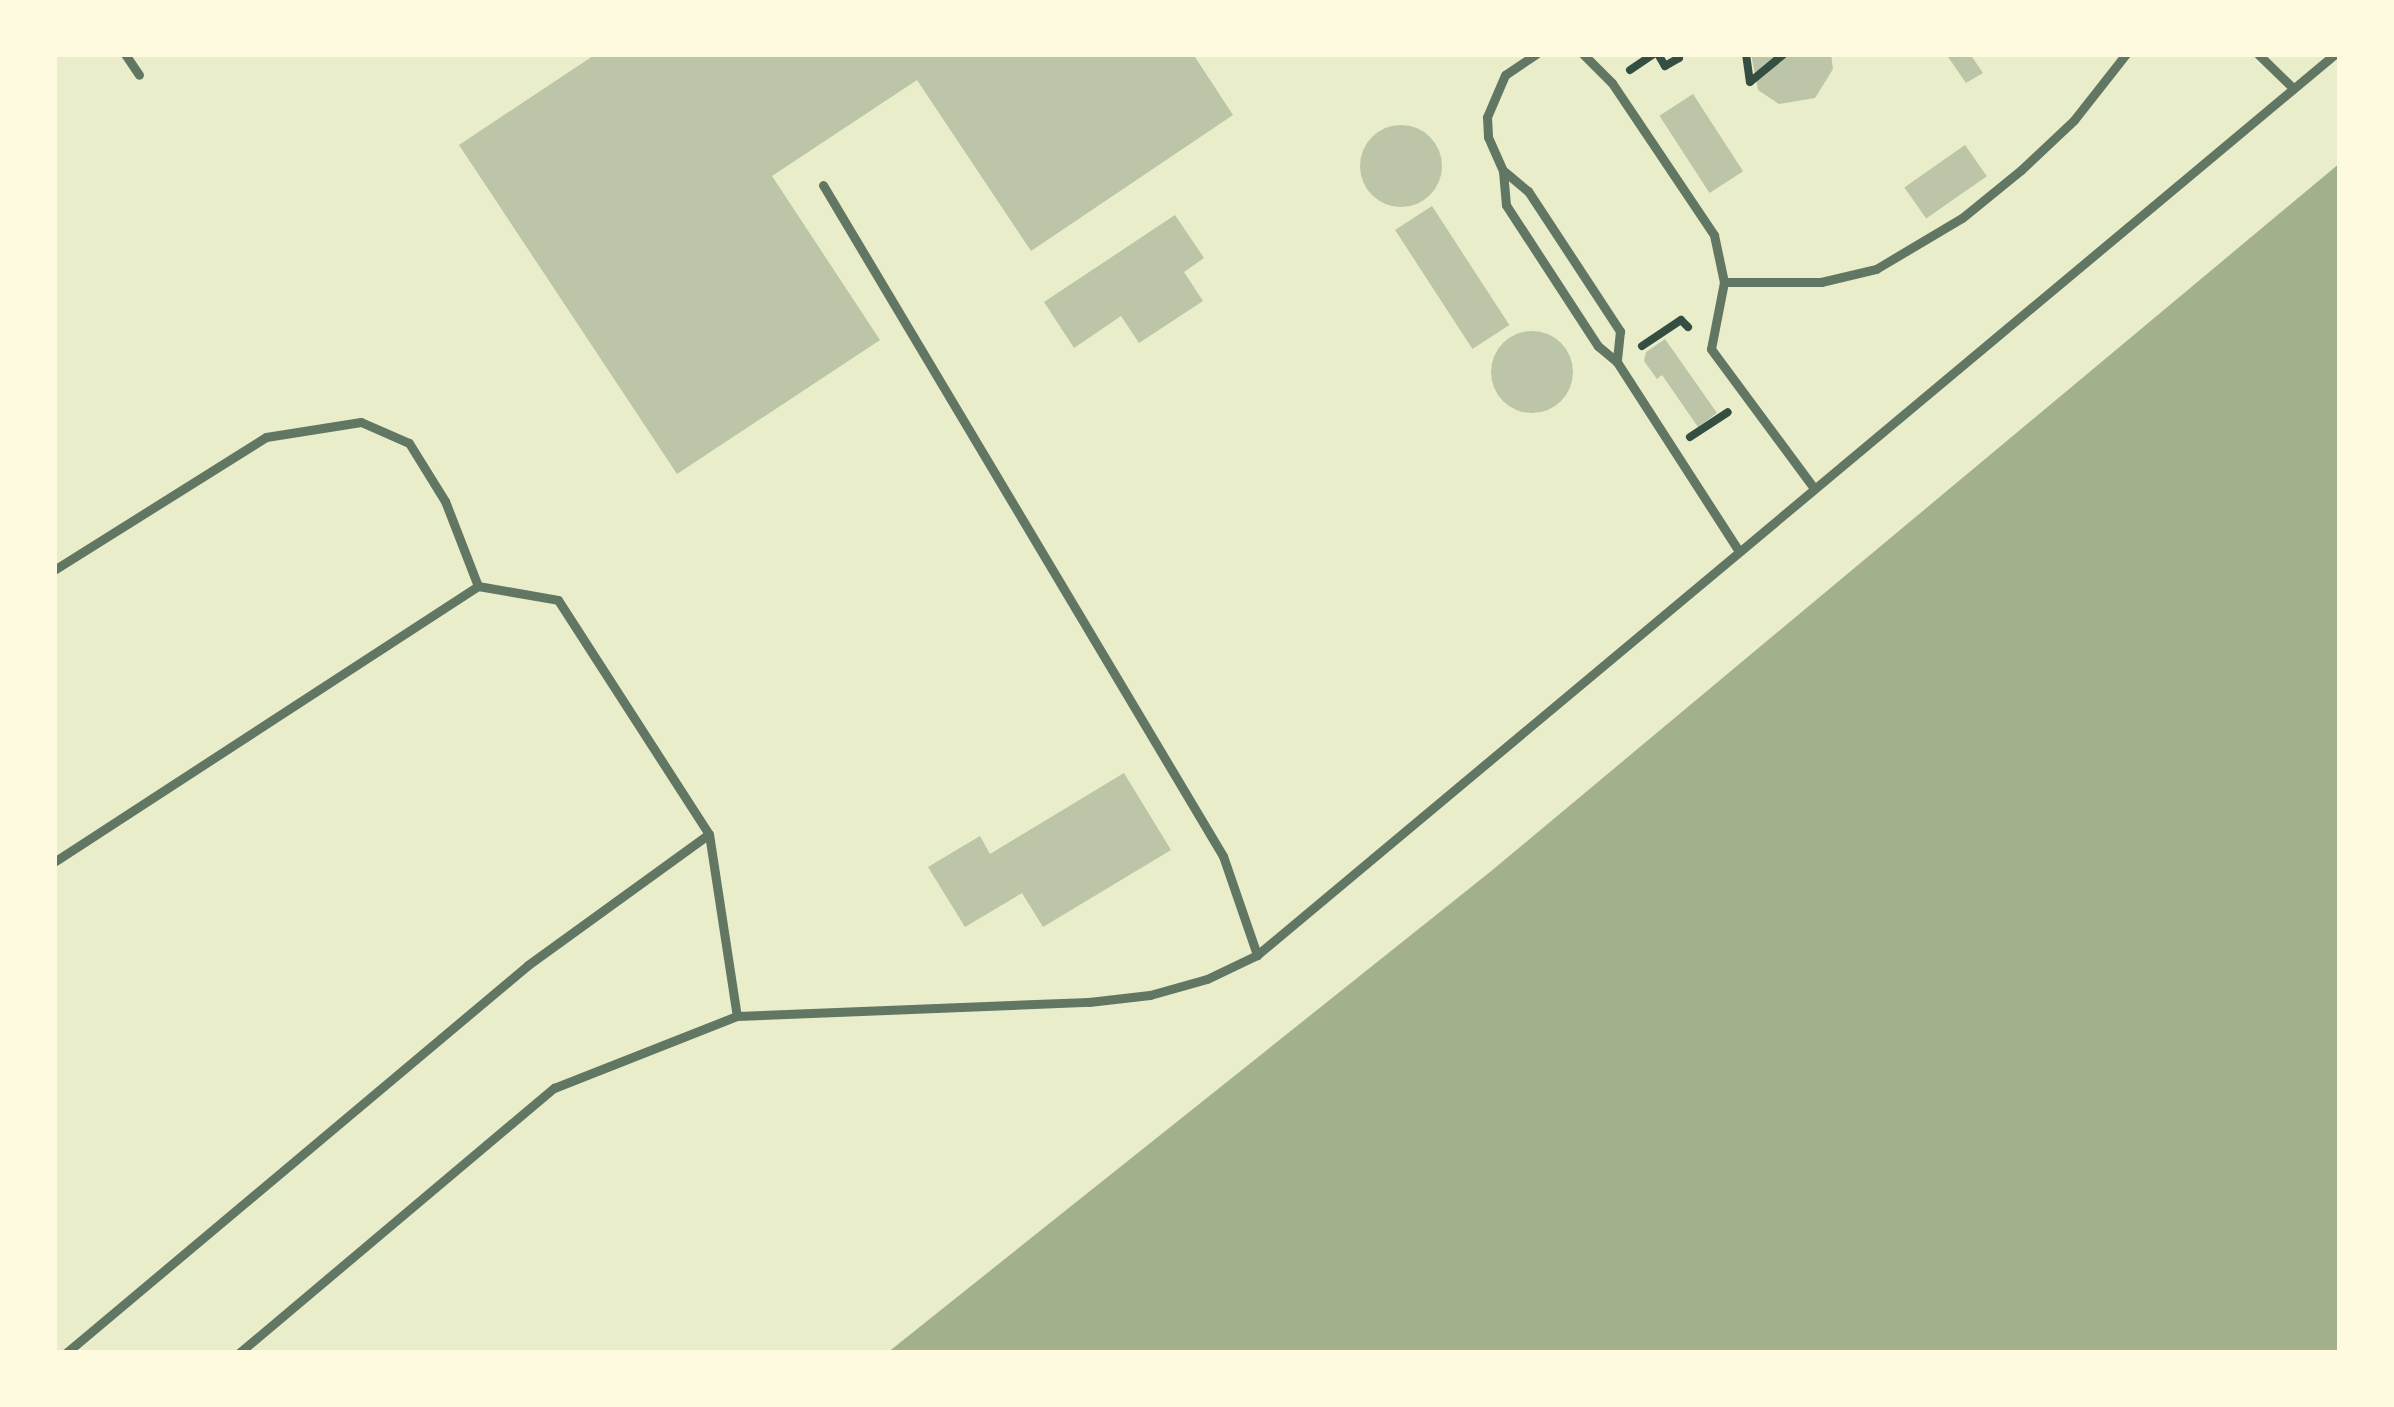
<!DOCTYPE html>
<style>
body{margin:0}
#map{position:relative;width:2394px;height:1407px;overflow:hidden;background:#e9edc9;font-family:Commissioner,sans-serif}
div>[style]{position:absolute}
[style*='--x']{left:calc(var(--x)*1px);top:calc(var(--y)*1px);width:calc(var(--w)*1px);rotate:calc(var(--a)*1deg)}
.water>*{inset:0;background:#a3b18a}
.building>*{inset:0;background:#bcc5a7;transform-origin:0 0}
.round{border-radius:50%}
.path>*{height:8px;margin:-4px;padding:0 4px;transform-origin:4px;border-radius:4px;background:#344e41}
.service>*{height:9px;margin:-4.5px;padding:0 4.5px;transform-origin:4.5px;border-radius:4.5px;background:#617663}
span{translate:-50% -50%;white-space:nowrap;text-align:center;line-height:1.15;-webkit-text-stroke:12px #fefae0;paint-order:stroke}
.frame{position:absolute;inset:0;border:57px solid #fefae0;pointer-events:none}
</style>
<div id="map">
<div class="water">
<div style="clip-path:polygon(2340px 163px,2340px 1353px,887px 1353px,1490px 872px)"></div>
</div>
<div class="building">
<div style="clip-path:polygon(596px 54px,1193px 54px,1233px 115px,1031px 251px,917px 80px,772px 176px,880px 340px,677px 474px,459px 145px)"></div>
<div style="clip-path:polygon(1751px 54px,1831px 54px,1833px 69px,1815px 98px,1779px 104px,1758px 90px)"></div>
<div style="clip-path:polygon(1946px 54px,1970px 54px,1983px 73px,1966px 83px)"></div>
<div style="left:1693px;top:94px;width:92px;height:40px;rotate:57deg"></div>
<div class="round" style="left:1360px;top:125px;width:82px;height:82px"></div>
<div style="left:1965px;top:145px;width:38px;height:74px;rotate:55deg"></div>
<div style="left:1432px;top:206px;width:142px;height:44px;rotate:57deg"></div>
<div style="clip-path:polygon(1175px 215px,1204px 258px,1184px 272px,1203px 301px,1139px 343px,1121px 316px,1074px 348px,1044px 302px)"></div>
<div class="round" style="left:1491px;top:331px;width:82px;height:82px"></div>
<div style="clip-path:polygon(1665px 339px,1717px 413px,1698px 427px,1662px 375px,1657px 379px,1644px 361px,1646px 352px)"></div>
<div style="clip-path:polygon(1124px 773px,1171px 850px,1043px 927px,1022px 893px,965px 927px,928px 867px,980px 836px,990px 854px)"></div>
</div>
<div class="path">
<div style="--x:1658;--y:54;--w:14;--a:60"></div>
<div style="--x:1665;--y:66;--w:16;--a:-30"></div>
<div style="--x:1679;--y:58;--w:5;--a:-127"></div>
<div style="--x:1746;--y:54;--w:28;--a:82"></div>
<div style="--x:1750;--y:82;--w:44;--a:-39.5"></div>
<div style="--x:1630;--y:70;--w:29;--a:-34"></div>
<div style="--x:1642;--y:346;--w:47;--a:-33.7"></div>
<div style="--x:1681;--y:320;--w:10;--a:45"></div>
<div style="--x:1690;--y:437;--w:45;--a:-33.3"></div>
</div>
<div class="service">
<div style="--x:125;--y:54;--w:25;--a:56"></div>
<div style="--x:1536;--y:54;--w:37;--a:146"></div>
<div style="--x:1505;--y:75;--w:46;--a:113.2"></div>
<div style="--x:1487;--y:117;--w:20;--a:87"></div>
<div style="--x:1488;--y:137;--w:37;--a:66"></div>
<div style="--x:1503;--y:171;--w:34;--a:85"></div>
<div style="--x:1506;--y:205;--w:168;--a:56.9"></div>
<div style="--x:1598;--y:346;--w:25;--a:40"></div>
<div style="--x:1617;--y:362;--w:224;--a:57.2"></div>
<div style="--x:1583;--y:54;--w:41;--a:45"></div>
<div style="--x:1612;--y:83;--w:183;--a:56.1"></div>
<div style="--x:1714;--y:235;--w:48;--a:78"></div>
<div style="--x:1724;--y:282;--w:68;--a:101"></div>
<div style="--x:1711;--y:349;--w:172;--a:53.5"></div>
<div style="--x:2258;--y:54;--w:49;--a:44.2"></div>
<div style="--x:1505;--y:172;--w:30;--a:40"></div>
<div style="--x:1528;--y:191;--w:168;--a:56.7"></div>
<div style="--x:1620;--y:331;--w:31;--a:96"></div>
<div style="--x:823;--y:185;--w:781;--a:59.2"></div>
<div style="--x:1223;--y:856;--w:105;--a:71"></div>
<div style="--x:1724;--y:282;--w:97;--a:0"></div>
<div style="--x:1821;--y:282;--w:57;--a:-13.3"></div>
<div style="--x:1876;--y:269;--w:100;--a:-30.7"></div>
<div style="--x:1962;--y:218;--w:76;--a:-39.1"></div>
<div style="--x:2021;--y:170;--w:73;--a:-43.3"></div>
<div style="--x:2074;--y:120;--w:84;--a:-51.8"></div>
<div style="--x:54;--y:570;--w:250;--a:-32.1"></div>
<div style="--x:266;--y:437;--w:96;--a:-9"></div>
<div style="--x:361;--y:422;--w:52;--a:23.6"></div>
<div style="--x:409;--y:443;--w:68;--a:58.2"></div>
<div style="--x:445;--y:501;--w:91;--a:68.8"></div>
<div style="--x:54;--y:862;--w:506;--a:-33.06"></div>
<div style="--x:478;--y:586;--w:81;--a:9.9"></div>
<div style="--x:558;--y:600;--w:278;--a:57.2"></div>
<div style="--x:709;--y:834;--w:184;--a:81.3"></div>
<div style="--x:66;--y:1353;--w:603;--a:-40.02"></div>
<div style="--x:528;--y:965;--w:223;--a:-35.9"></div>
<div style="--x:239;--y:1353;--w:412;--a:-40.1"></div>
<div style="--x:554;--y:1088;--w:197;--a:-21.5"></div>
<div style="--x:737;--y:1016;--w:352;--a:-2.3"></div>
<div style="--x:1089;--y:1002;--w:61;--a:-6.5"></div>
<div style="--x:1150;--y:995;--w:59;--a:-15.7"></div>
<div style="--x:1207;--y:979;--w:55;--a:-25.6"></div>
<div style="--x:1257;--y:955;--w:1405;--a:-39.89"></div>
</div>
<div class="frame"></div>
</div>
